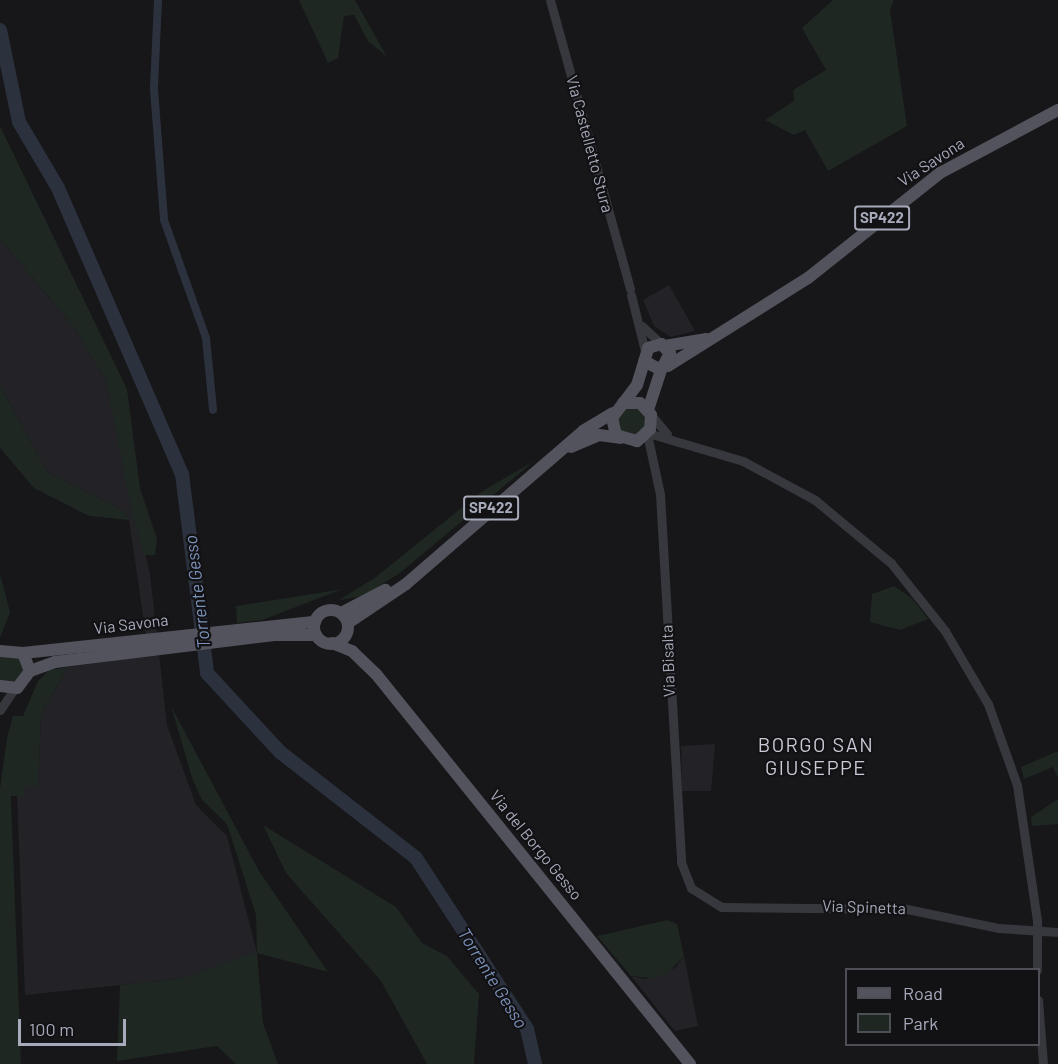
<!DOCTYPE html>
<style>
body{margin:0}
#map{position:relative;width:1058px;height:1064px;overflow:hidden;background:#171619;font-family:Barlow,sans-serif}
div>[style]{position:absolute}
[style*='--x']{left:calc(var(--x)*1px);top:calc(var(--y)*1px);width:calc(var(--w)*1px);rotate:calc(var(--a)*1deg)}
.built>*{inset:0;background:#232226}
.green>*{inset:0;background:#1e2721}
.round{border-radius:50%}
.canal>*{height:8px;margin:-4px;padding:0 4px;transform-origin:4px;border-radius:4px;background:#2b323e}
.river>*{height:14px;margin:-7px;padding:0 7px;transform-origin:7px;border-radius:7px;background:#2b323e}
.minor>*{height:9px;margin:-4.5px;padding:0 4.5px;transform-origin:4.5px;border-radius:4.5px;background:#37373e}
.major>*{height:12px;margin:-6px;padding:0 6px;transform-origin:6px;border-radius:6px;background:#53535d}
.major>.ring{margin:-6px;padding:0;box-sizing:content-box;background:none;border:12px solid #53535d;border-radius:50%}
span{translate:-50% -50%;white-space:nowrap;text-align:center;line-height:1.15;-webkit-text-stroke:4.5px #121114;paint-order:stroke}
.shield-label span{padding:2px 4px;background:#121114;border:2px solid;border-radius:4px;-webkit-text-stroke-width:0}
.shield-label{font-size:15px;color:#a7aaba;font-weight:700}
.street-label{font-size:16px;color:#a7aaba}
.water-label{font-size:18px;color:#7b91b8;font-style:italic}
.quarter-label{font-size:20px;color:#c9cad5;letter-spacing:1.5px}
.legend{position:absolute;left:845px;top:968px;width:195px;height:78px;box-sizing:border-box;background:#121114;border:2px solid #4e4e56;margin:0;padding:8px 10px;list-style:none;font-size:18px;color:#a7aaba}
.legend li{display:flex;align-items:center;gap:12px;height:30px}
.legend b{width:30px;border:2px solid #4e4e56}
.scale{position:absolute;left:18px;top:1019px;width:108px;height:27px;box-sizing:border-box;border:3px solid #a7aaba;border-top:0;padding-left:8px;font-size:18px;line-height:21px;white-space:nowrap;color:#a7aaba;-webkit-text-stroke:4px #121114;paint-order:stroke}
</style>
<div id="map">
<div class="built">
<div style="clip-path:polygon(0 239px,73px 326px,106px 381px,150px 574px,167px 725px,196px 805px,227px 836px,257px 953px,178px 979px,25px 995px,17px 796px,24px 795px,24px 787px,38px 787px,41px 714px,68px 667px,149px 656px,129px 520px,124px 511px,47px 472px,0 385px)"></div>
<div style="clip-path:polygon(669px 285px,695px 331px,671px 337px,654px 326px,643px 300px)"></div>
<div style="clip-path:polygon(715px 744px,711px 791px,682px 791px,681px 746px)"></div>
<div style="clip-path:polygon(684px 956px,698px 1026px,675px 1031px,631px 976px,645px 979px,675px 968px)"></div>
</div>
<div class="green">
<div style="clip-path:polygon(299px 0,355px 0,387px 57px,368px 41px,354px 15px,344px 16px,338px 58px,328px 63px)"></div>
<div style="clip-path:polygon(833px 0,894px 0,890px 10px,907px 126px,828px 171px,805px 130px,794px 135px,765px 120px,794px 101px,793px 90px,826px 70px,802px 28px)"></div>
<div style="clip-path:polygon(0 126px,127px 389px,140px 488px,157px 539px,155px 555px,144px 555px,132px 514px,106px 381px,73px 326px,0 239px)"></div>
<div style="clip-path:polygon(0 385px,47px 472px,124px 511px,129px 520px,89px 516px,34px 488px,0 448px)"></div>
<div class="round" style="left:617px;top:407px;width:28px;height:28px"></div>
<div style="clip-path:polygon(534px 461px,400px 573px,363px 596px,339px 600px,376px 577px,481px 492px)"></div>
<div style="clip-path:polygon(0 574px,10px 612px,0 638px)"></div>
<div style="clip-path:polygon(894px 586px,912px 598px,928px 619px,900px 630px,870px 622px,872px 594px)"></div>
<div style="clip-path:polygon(343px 589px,262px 620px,237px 623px,236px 606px)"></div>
<div style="clip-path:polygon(18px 655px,26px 668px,15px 684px,0 681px,0 657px)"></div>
<div style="clip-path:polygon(68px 667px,41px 714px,38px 787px,24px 787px,24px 796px,11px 796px,21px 1064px,0 1064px,0 788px,7px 738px,13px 716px,23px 716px,38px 681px,49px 670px)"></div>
<div style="clip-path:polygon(171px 706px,259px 871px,328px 972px,257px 953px,263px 1023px,278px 1064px,236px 1064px,217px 1046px,117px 1061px,120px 985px,178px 979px,257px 952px,256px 915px,227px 824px,202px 800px,192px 778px)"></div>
<div style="clip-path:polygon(1058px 751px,1058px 778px,1053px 767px,1024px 779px,1021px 767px)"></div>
<div style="clip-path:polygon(1058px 799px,1058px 824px,1032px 826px,1031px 817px)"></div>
<div style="clip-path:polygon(263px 825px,396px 907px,422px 943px,447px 956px,479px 994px,474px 1064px,427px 1064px,381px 981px,286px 873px)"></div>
<div style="clip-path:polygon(667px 920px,677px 924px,684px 956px,668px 973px,651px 978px,631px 976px,597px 936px)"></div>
</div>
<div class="canal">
<div style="--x:158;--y:0;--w:89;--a:92.6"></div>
<div style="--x:154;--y:89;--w:131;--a:85.6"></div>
<div style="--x:164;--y:220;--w:125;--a:70.4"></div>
<div style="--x:206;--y:338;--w:72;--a:84.4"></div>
</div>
<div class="river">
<div style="--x:0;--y:30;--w:94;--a:78.3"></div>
<div style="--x:19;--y:122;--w:77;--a:59.4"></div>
<div style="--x:58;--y:188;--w:312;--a:66.6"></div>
<div style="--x:182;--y:474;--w:201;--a:82.8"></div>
<div style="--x:207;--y:673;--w:108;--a:47.3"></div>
<div style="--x:280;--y:752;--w:172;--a:37.9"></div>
<div style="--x:416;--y:858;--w:204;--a:57"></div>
<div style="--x:527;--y:1029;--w:36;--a:77"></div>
</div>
<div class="minor">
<div style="--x:550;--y:0;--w:300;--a:74.5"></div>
<div style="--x:631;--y:295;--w:58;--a:76"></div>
<div style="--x:642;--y:326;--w:26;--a:43"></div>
<div style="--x:651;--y:415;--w:25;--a:50"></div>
<div style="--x:648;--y:433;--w:99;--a:16.4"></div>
<div style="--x:743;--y:461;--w:82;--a:28.4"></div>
<div style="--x:815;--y:500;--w:99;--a:39.7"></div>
<div style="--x:891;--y:563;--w:87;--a:51.5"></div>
<div style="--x:945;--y:631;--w:85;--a:59.5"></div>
<div style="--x:988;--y:704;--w:86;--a:70.3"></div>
<div style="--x:1017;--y:785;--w:136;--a:81.6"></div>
<div style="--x:1037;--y:920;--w:50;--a:90"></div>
<div style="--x:647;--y:434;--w:61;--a:77.8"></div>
<div style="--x:660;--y:494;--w:369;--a:86.7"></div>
<div style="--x:681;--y:862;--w:28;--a:69"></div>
<div style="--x:691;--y:888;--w:36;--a:32"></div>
<div style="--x:722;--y:907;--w:185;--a:0.6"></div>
<div style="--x:907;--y:909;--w:94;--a:11.7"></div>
<div style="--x:999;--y:928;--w:59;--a:3.9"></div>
<div style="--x:0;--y:710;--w:25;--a:-56"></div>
<div style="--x:1038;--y:1000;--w:64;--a:85.5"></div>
</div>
<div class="major">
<div style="--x:665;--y:346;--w:42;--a:-9.7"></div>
<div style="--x:668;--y:366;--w:165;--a:-32.2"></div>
<div style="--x:808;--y:278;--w:169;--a:-38.5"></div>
<div style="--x:940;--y:173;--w:134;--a:-28.1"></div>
<div style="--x:623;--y:403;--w:17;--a:0"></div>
<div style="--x:640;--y:403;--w:16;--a:47"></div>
<div style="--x:651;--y:415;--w:14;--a:94"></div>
<div style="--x:650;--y:429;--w:18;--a:137"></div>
<div style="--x:637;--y:441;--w:22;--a:-164"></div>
<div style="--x:616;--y:435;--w:17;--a:-103"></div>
<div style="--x:612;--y:418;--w:41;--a:-52.9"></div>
<div style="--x:637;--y:385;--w:39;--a:-73"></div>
<div style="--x:648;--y:348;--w:14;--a:-17"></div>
<div style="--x:661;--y:344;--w:13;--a:45"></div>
<div style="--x:670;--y:353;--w:19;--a:118"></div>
<div style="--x:661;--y:370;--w:19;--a:-152"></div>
<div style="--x:648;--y:410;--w:42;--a:-72"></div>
<div style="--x:571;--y:447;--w:30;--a:-23"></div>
<div style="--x:599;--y:435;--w:21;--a:8"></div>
<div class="ring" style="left:314px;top:610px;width:22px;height:22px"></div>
<div style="--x:341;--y:613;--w:50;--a:-27.6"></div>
<div style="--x:348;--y:623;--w:70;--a:-33.9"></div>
<div style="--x:406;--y:584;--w:234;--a:-40.8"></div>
<div style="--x:583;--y:431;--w:35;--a:-31"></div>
<div style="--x:332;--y:643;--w:22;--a:22"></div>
<div style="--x:352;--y:651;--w:33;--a:44"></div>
<div style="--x:376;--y:674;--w:501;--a:51.16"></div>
<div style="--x:0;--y:651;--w:23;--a:5"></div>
<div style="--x:23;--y:653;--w:19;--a:69"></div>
<div style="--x:30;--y:671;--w:21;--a:127"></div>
<div style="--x:17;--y:688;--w:17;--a:-173"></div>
<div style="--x:23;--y:653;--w:294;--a:-6.1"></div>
<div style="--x:30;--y:671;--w:27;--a:-20"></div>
<div style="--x:55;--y:662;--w:221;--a:-7"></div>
<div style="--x:274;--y:635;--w:42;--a:0"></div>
</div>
<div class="shield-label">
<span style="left:882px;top:218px">SP422</span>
<span style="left:491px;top:508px">SP422</span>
</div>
<div class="street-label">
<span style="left:590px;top:144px;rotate:75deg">Via Castelletto Stura</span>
<span style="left:931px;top:162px;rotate:-33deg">Via Savona</span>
<span style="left:131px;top:624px;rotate:-7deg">Via Savona</span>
<span style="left:668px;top:661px;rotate:-92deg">Via Bisalta</span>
<span style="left:536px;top:845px;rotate:51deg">Via del Borgo Gesso</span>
<span style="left:864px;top:907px;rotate:2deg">Via Spinetta</span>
</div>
<div class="water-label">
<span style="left:197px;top:592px;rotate:-97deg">Torrente Gesso</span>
<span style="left:493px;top:978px;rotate:58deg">Torrente Gesso</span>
</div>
<div class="quarter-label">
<span style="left:816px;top:756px">BORGO SAN<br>GIUSEPPE</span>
</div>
<ul class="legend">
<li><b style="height:8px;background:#53535d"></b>Road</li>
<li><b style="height:16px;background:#1e2721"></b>Park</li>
</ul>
<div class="scale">100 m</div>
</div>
